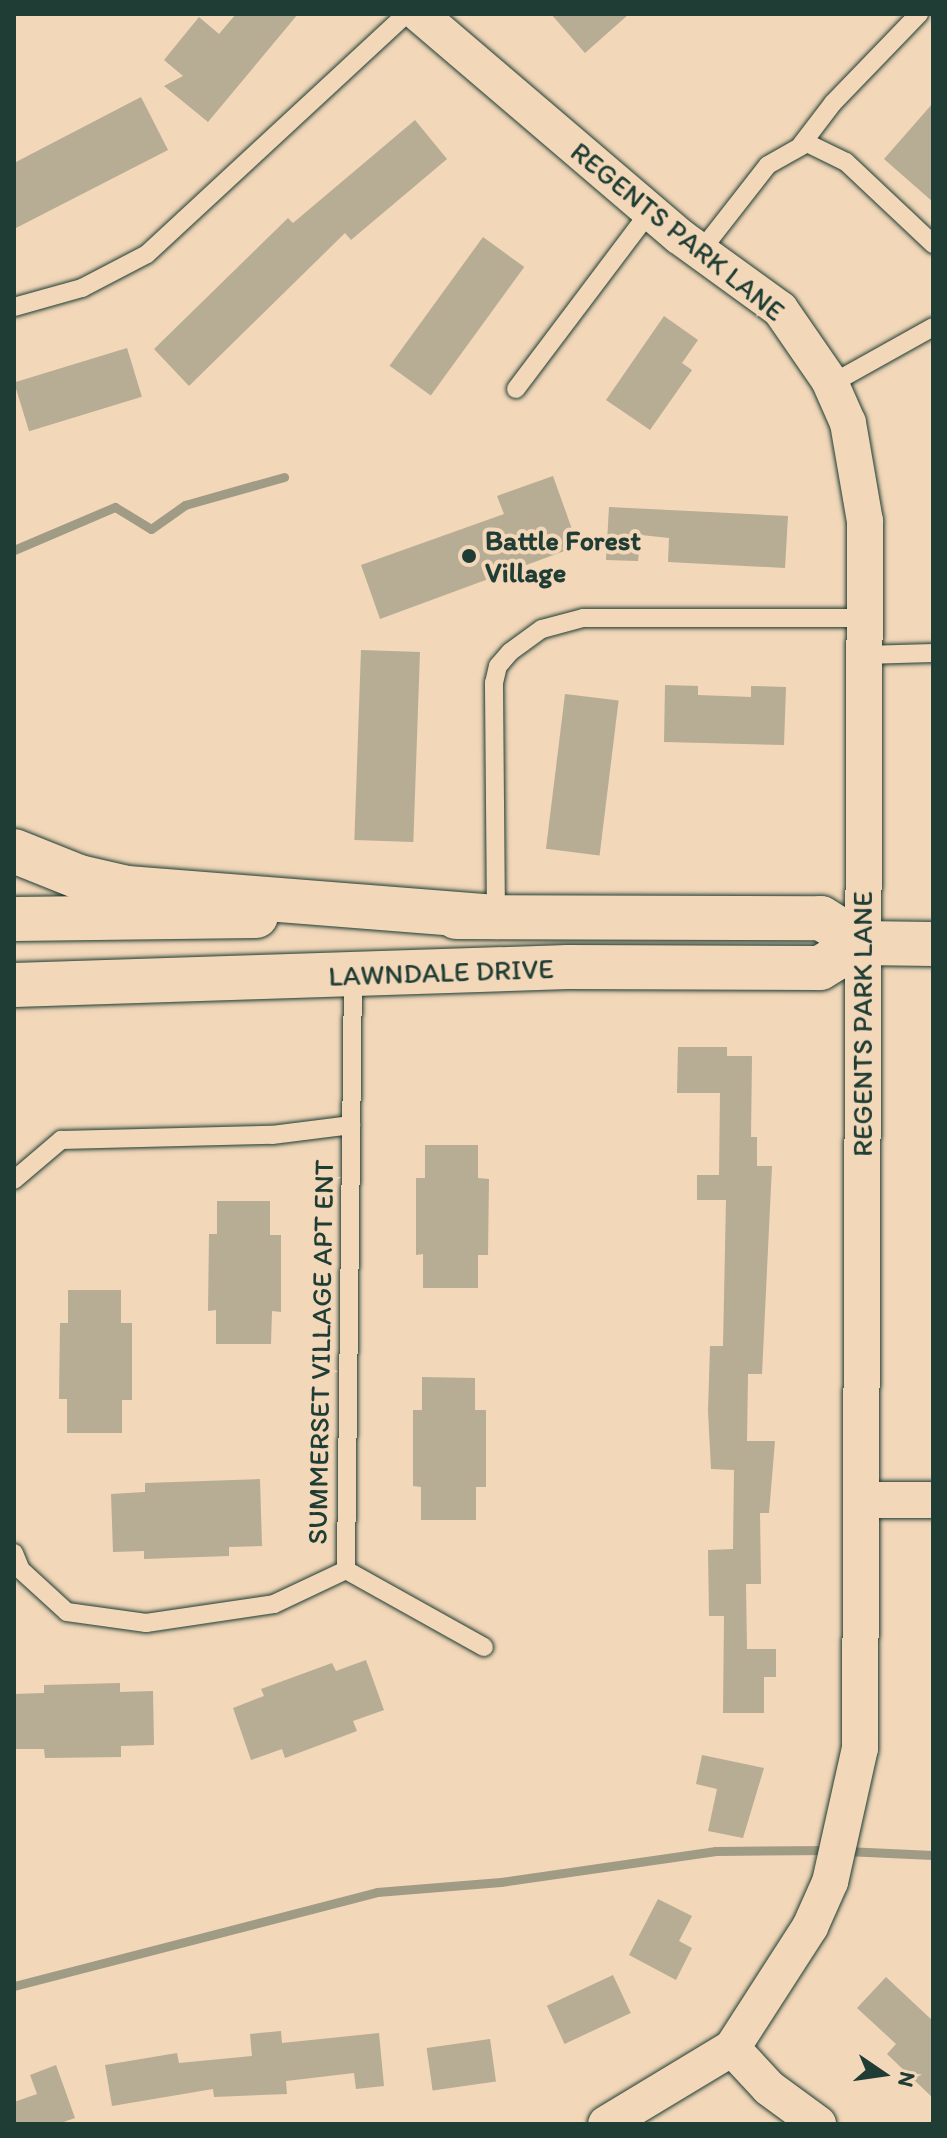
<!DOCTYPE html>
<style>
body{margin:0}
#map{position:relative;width:947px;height:2138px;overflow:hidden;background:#f2d7b9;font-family:Itim,sans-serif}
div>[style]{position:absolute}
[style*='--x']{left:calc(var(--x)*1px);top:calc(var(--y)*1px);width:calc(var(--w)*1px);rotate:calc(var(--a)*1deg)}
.stream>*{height:9px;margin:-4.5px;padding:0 4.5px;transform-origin:4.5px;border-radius:4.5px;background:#9f9b84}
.building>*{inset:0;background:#b7ac94;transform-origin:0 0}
.roads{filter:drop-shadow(0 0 2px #1f3d34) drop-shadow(0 0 2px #1f3d34)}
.lane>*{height:18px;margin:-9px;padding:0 9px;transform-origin:9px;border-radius:9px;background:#f2d7b9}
.street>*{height:36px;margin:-18px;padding:0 18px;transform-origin:18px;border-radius:18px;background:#f2d7b9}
.secondary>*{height:44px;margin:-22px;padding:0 22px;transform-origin:22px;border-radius:22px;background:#f2d7b9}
.highway>*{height:44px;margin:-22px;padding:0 22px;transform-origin:22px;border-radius:22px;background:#f2d7b9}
.dots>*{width:22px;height:22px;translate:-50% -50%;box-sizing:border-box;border:4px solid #f2d7b9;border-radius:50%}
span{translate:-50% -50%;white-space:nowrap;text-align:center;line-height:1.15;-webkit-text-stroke:8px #f2d7b9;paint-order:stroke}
.street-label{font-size:28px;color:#1f3d34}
.poi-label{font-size:28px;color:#1f3d34;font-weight:700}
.left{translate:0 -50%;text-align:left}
.frame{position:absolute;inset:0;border:16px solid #1f3d34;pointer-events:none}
.north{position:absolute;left:843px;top:2034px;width:80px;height:80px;-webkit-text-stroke:6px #f2d7b9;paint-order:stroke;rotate:103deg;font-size:22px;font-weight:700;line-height:32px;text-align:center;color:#1f3d34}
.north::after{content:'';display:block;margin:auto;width:28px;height:36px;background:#1f3d34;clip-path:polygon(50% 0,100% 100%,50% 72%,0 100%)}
</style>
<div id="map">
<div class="stream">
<div style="--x:14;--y:550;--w:110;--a:-23.1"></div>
<div style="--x:115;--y:507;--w:42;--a:31.4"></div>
<div style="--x:151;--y:529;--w:42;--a:-35.2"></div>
<div style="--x:185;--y:505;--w:103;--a:-15.8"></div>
<div style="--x:845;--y:1851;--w:88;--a:2.6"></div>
<div style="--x:14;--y:1986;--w:375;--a:-14.5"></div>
<div style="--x:377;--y:1892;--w:124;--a:-4.6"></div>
<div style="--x:501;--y:1882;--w:217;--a:-8.2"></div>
<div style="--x:716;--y:1851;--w:114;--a:-0.5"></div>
</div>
<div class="building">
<div style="clip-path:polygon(236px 14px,298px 14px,208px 122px,164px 86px,183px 76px,164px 60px,199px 17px,219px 34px)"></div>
<div style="clip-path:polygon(551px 14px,629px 14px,585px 53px)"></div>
<div style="clip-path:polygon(141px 97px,168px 150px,14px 229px,14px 163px)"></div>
<div style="clip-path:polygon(933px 103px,933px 202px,884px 159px)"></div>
<div style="clip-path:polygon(415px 120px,447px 159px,351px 240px,345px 233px,189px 386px,154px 349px,288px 218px,293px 223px)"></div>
<div style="left:483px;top:237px;width:51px;height:159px;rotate:36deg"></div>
<div style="clip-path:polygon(664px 316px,698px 340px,682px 363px,692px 370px,650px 430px,606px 400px)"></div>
<div style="left:127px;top:348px;width:51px;height:118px;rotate:73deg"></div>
<div style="clip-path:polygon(553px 476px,578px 546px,380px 619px,361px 565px,504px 514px,497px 496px)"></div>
<div style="clip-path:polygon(609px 507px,788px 516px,785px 568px,668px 562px,669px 538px,641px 535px,638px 561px,606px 560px)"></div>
<div style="left:361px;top:650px;width:59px;height:190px;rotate:2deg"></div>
<div style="clip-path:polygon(665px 685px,698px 686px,698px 695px,751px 697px,751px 686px,786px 687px,784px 745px,664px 742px)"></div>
<div style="left:565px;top:694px;width:54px;height:156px;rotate:7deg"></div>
<div style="clip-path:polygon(678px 1047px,727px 1047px,727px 1056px,752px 1056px,751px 1137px,757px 1137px,757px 1166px,772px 1166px,762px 1374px,748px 1374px,747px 1441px,775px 1441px,769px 1513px,760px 1513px,761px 1584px,746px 1584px,747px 1649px,776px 1649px,776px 1677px,764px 1677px,764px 1713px,723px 1713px,724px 1616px,709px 1616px,708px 1550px,733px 1549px,734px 1470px,711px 1469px,708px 1411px,710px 1346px,723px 1346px,726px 1200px,697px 1200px,697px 1175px,719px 1175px,720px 1093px,677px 1093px)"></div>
<div style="clip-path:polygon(425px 1145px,478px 1145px,478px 1178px,489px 1179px,488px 1255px,478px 1255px,478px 1288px,423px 1288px,423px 1254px,416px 1255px,416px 1178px,425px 1178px)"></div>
<div style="clip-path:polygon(217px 1201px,270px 1201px,270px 1235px,281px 1235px,281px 1312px,272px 1311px,271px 1344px,216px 1344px,216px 1310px,208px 1311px,209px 1234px,217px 1234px)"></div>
<div style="clip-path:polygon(68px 1290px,121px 1290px,121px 1323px,132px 1323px,132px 1400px,122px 1400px,122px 1433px,67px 1433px,67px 1399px,59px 1399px,60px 1323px,68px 1323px)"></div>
<div style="clip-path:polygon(422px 1377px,475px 1378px,475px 1410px,486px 1410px,486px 1487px,476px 1487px,476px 1520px,421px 1520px,421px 1487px,413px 1486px,413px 1410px,422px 1410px)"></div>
<div style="clip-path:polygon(260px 1479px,262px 1546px,229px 1547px,229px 1556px,144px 1559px,144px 1551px,113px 1552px,111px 1494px,145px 1492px,145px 1483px)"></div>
<div style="clip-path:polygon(366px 1660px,384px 1710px,353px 1721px,357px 1731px,285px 1758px,282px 1749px,251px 1760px,233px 1708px,264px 1696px,261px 1689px,332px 1663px,336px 1671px)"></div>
<div style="clip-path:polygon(120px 1683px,120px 1692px,153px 1691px,154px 1745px,121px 1746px,121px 1757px,45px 1758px,44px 1749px,14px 1749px,14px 1694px,44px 1693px,44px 1685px)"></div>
<div style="clip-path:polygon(702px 1755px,764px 1768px,743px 1838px,708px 1831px,717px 1789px,696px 1784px)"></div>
<div style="clip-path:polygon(658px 1899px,692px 1916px,679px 1941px,692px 1948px,676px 1980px,629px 1955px)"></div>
<div style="left:613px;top:1975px;width:42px;height:73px;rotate:65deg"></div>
<div style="clip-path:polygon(886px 1977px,933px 2021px,933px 2098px,887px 2054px,896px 2044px,857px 2008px)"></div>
<div style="clip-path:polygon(281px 2031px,282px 2043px,379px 2033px,384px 2086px,356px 2089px,354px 2073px,286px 2081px,287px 2094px,214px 2097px,213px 2089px,112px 2106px,105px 2065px,177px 2053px,179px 2063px,252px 2056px,250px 2034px)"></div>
<div style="left:490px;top:2039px;width:43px;height:64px;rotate:82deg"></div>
<div style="clip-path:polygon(56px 2065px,75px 2118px,58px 2124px,14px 2124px,14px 2102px,37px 2094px,30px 2075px)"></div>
</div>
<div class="roads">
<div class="lane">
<div style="--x:801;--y:145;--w:53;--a:-52.7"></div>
<div style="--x:833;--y:103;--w:124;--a:-46"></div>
<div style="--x:700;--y:252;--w:110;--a:-52"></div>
<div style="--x:768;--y:165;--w:45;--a:-29.4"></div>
<div style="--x:807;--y:143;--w:43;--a:26"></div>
<div style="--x:846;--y:162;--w:120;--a:43.3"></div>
<div style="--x:14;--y:307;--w:71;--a:-15.6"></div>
<div style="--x:82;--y:288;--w:73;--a:-27.6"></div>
<div style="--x:147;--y:254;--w:353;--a:-42.8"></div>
<div style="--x:831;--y:384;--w:117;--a:-29.2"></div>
<div style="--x:516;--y:389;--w:223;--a:-53"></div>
<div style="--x:864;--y:655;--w:69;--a:-1.7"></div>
<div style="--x:496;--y:917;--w:234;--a:-90.5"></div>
<div style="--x:494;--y:683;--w:17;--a:-77"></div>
<div style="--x:498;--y:666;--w:18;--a:-49"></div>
<div style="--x:510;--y:652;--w:39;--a:-36"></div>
<div style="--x:542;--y:629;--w:42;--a:-15"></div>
<div style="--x:583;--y:618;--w:281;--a:0"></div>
<div style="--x:353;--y:976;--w:594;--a:90.68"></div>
<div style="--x:346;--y:1570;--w:158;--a:29.2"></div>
<div style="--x:14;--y:1180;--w:62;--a:-40.4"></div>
<div style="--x:61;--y:1140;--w:211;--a:-1.4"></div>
<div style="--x:272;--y:1135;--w:80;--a:-7.2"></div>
<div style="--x:14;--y:1553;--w:18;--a:68"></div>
<div style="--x:21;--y:1570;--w:62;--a:42.4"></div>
<div style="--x:67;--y:1612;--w:80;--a:7.9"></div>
<div style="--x:146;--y:1623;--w:129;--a:-8.4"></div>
<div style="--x:274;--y:1604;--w:80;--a:-25.3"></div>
</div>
<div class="street">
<div style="--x:419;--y:14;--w:342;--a:40.5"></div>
<div style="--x:679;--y:236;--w:125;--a:35.9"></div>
<div style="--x:780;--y:309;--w:86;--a:55.4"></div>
<div style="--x:829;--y:380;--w:47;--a:66.2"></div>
<div style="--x:848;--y:423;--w:99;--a:80.2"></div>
<div style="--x:865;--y:521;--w:1227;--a:90.23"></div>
<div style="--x:860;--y:1748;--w:137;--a:102.6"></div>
<div style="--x:830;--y:1882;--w:49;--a:114"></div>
<div style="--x:810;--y:1927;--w:144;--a:122.8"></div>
<div style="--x:732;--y:2048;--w:147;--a:148.9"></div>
<div style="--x:863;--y:1500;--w:70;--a:0"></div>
<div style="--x:732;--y:2048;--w:54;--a:47.2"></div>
<div style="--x:769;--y:2088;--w:61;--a:36.3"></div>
</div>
<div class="secondary">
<div style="--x:456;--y:917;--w:365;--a:0.2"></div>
<div style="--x:821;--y:918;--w:47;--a:32"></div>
<div style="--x:861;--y:943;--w:72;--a:0.8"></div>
<div style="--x:14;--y:919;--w:242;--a:-0.7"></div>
<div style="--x:14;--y:985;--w:554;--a:-1.86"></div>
<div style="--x:568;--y:967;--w:252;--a:0.2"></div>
<div style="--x:820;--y:968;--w:48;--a:-31.4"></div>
</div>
<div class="highway">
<div style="--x:14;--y:851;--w:70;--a:21.8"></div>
<div style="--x:79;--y:877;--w:49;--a:12.9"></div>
<div style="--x:127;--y:888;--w:370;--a:4.5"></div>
</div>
</div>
<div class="dots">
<div style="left:469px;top:556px;background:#1f3d34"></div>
</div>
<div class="street-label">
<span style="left:678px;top:231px;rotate:39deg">REGENTS PARK LANE</span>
<span style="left:441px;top:972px;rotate:-2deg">LAWNDALE DRIVE</span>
<span style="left:862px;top:1024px;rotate:-90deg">REGENTS PARK LANE</span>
<span style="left:320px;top:1352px;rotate:-89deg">SUMMERSET VILLAGE APT ENT</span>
</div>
<div class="poi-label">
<span class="left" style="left:485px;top:556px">Battle Forest<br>Village</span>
</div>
<div class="frame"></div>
<div class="north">N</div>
</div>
